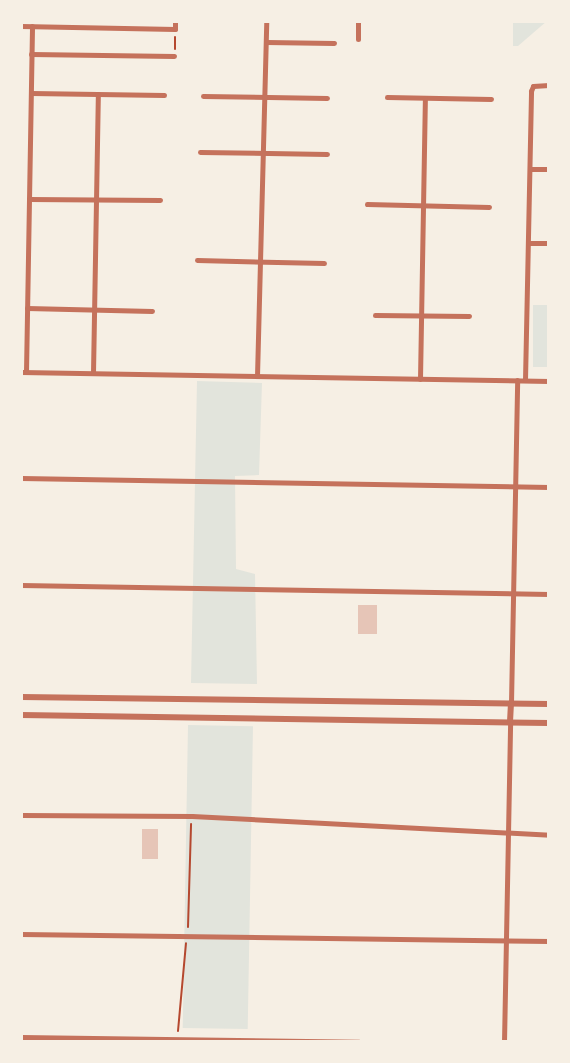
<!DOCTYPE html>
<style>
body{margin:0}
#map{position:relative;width:570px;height:1063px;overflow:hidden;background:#f6efe4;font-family:Overpass,sans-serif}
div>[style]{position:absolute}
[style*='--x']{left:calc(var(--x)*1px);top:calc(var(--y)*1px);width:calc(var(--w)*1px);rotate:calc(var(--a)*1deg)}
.green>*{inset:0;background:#e2e4dc;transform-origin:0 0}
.building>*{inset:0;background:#e6c5b7;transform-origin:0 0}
.path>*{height:2px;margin:-1px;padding:0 1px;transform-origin:1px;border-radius:1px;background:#b5482f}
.minor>*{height:5px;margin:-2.5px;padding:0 2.5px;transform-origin:2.5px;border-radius:2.5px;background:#c5725c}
.tertiary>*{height:6px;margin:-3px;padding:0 3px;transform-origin:3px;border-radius:3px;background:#c5725c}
span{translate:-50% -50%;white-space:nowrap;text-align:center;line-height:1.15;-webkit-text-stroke:6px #f6efe4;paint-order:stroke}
.frame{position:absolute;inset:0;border:23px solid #f6efe4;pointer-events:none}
</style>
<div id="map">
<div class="green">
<div style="clip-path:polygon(513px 21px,547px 21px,518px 46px,513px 46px)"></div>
<div style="left:533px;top:305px;width:16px;height:62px"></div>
<div style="clip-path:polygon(197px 381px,262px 383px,259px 475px,235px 476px,236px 569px,255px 574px,257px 684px,191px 683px)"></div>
<div style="left:188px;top:725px;width:65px;height:303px;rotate:1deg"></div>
</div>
<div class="building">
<div style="left:358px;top:605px;width:19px;height:29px"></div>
<div style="left:142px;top:829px;width:16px;height:30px"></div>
</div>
<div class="path">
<div style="--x:175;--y:49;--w:12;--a:-90"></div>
<div style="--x:188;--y:927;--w:103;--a:-88.3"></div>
<div style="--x:178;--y:1031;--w:88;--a:-84.8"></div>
</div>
<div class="minor">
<div style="--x:21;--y:26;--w:154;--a:1.1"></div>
<div style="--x:175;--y:29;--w:8;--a:-90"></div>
<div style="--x:358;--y:39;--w:18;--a:-90"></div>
<div style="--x:266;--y:42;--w:68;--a:0.8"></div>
<div style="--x:31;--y:54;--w:143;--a:0.8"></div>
<div style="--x:31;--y:93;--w:133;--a:0.9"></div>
<div style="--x:203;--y:96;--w:124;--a:0.9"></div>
<div style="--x:387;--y:97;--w:104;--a:1.1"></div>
<div style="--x:200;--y:152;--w:127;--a:0.9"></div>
<div style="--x:530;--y:169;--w:19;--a:0"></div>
<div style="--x:29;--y:199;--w:131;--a:0.4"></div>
<div style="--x:367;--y:204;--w:122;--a:1.4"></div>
<div style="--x:528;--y:243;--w:21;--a:0"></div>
<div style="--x:197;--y:260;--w:127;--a:1.4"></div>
<div style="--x:27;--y:308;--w:125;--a:1.4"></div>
<div style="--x:375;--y:315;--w:94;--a:0.6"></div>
<div style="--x:21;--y:372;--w:528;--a:0.98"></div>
<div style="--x:26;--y:372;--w:346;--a:-89"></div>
<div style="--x:93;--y:373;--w:279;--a:-89"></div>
<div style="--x:257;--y:376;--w:355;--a:-88.5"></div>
<div style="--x:420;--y:379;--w:281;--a:-89"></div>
<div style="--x:525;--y:380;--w:289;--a:-88.8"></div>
<div style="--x:531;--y:91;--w:5;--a:-68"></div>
<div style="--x:533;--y:86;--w:16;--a:-4"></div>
<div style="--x:21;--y:478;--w:528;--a:0.98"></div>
<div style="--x:21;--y:585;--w:528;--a:0.98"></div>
<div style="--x:511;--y:703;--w:323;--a:-88.9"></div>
<div style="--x:21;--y:815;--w:171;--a:0.3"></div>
<div style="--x:192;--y:816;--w:358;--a:3"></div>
<div style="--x:21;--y:934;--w:528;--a:0.76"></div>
<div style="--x:21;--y:1037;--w:338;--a:0.8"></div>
<div style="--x:504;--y:1042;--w:320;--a:-88.9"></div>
</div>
<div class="tertiary">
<div style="--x:21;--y:697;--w:528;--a:0.76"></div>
<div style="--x:21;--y:715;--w:528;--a:0.87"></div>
<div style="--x:510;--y:722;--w:19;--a:-87"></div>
</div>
<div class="frame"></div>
</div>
